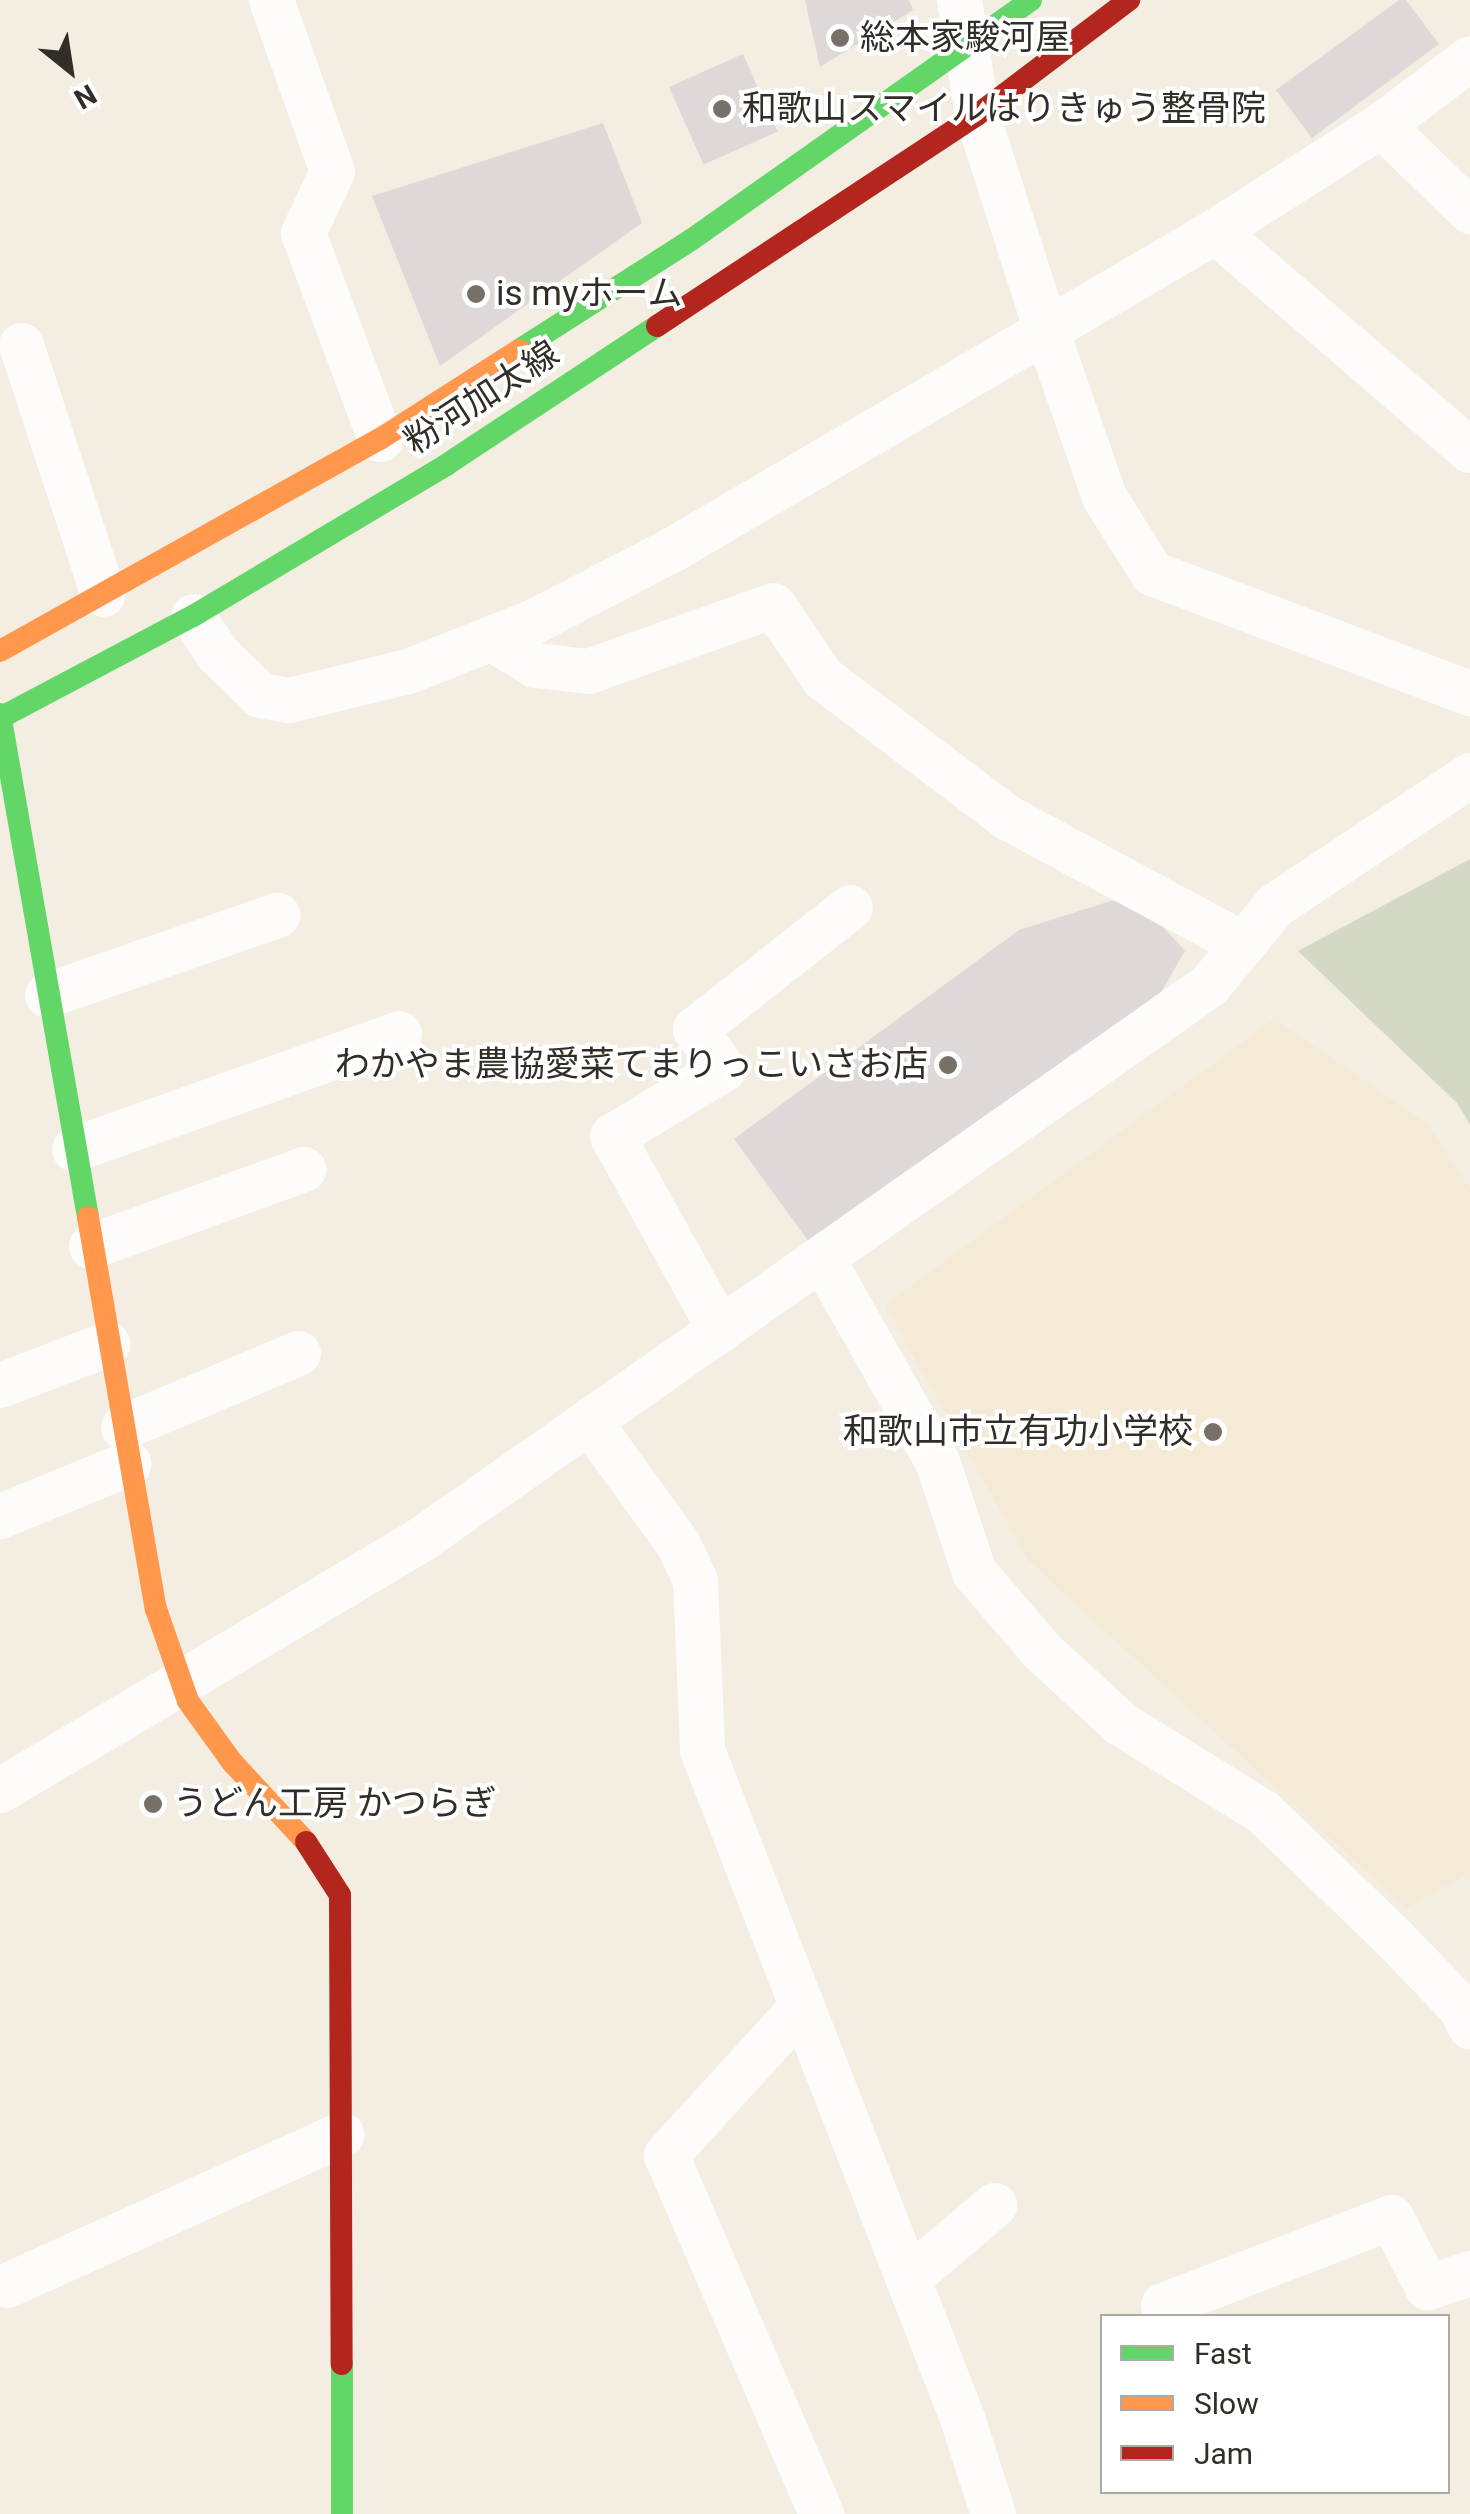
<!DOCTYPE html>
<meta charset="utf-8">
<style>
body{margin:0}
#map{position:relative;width:1470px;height:2514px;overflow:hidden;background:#f3ede2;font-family:Roboto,"Noto Sans JP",sans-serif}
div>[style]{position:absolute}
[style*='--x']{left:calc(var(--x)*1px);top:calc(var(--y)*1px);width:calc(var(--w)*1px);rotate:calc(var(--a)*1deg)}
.built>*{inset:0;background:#f5ead6}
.green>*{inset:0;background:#d3d9c4}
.building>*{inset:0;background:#ded9d8;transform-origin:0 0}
.street>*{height:45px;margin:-22.5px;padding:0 22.5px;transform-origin:22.5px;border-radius:22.5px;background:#fdfcfb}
.fast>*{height:22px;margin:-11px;padding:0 11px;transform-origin:11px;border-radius:11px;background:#63d668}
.slow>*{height:22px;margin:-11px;padding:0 11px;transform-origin:11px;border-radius:11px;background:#ff974d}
.jam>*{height:22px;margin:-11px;padding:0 11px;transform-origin:11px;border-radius:11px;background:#b3261e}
.dots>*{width:28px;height:28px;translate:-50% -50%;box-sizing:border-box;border:5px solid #fff;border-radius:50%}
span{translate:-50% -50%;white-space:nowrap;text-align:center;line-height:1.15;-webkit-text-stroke:8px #fff;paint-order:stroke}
.poi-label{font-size:35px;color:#322d26}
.left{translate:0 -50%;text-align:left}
.right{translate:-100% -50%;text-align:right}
.street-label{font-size:35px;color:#322d26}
.legend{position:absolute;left:1100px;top:2314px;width:350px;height:180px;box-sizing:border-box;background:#fff;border:2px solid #adaba8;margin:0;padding:12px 18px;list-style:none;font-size:30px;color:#322d26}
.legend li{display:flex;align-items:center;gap:20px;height:50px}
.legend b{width:50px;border:2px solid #adaba8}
.north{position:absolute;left:20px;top:20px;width:100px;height:100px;-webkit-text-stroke:8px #fff;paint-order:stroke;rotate:150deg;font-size:28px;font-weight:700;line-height:40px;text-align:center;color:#322d26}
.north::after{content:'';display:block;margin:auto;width:35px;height:45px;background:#322d26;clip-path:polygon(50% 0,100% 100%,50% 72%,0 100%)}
</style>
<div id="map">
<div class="built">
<div style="clip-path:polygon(1274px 1019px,1427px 1123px,1470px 1190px,1470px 1873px,1406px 1908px,1028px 1560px,885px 1305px)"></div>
</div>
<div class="green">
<div style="clip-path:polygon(1470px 859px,1470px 1124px,1457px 1103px,1298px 951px)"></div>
</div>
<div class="building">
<div style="clip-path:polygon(805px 0,909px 0,913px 10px,820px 67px)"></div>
<div style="clip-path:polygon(1399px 0,1406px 0,1439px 44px,1312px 138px,1276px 90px)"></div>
<div style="left:743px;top:54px;width:85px;height:81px;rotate:66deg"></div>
<div style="clip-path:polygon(603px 123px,642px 223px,440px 366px,372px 196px)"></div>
<div style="clip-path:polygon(1133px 894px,1185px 951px,1161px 992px,812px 1246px,734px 1139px,1019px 930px)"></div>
</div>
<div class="street">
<div style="--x:271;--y:0;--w:182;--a:70.4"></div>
<div style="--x:332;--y:171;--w:68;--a:115.1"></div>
<div style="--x:303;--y:233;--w:220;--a:69.5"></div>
<div style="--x:959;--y:0;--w:116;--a:81.1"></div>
<div style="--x:977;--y:115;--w:226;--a:72.2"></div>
<div style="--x:1046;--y:330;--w:177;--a:70.8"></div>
<div style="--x:1104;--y:497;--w:90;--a:57.7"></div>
<div style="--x:1152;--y:573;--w:340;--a:20.7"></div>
<div style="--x:1381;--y:125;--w:124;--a:44"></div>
<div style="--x:1215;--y:231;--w:336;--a:40.7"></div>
<div style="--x:21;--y:345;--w:262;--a:71.8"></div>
<div style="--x:193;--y:616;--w:44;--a:57"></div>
<div style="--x:217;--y:653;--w:60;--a:44.3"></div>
<div style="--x:260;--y:695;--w:29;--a:10"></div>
<div style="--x:289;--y:700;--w:122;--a:-13.7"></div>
<div style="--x:408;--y:671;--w:136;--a:-21.6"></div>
<div style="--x:534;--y:621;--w:154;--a:-27.4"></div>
<div style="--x:671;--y:550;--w:631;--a:-30.39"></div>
<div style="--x:1215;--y:231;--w:197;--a:-32.6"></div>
<div style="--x:1381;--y:125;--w:111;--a:-37"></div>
<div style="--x:491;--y:638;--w:52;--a:31.5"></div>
<div style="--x:535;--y:665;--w:53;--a:6.5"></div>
<div style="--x:588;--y:671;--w:196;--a:-19.6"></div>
<div style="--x:773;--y:605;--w:88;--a:55.6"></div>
<div style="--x:823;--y:678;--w:231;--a:37.1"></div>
<div style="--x:1007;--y:817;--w:268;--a:28.3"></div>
<div style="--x:47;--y:995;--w:244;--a:-19.2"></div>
<div style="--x:74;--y:1149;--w:345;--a:-19.6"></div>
<div style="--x:91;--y:1246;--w:226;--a:-19.9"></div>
<div style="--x:822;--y:1258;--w:233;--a:60.5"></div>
<div style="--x:937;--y:1461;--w:117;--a:71.6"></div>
<div style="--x:974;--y:1572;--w:103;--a:49.3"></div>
<div style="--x:1041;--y:1650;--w:108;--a:42.7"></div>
<div style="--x:1120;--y:1723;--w:168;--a:31.9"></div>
<div style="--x:1263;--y:1812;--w:179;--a:43.9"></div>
<div style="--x:1392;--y:1936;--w:98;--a:46.2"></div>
<div style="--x:1460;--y:2007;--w:22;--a:63"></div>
<div style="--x:720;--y:1330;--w:222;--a:-119.1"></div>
<div style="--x:612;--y:1136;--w:130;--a:-31.1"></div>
<div style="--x:723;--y:1069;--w:49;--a:-125"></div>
<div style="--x:695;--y:1029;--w:197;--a:-38.2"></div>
<div style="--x:0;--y:1385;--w:115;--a:-21"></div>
<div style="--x:589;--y:1421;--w:152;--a:54.1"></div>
<div style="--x:678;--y:1544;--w:40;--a:65"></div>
<div style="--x:695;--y:1580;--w:170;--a:87.6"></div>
<div style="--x:702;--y:1750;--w:717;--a:68.73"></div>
<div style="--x:962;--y:2418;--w:101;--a:72.1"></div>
<div style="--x:123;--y:1427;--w:190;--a:-22.9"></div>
<div style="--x:0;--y:1516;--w:139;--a:-22.3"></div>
<div style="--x:0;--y:1790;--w:490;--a:-30.8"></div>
<div style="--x:421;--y:1539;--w:963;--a:-35.11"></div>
<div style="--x:1209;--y:985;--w:104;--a:-50.5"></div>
<div style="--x:1275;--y:905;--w:234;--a:-33.7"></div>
<div style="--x:802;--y:2006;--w:202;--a:132.4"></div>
<div style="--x:666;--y:2155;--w:391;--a:66.6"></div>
<div style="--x:908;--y:2278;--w:113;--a:-40.3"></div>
<div style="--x:7;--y:2285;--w:367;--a:-24.3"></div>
<div style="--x:1163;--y:2305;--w:244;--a:-21.1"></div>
<div style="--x:1391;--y:2217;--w:79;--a:62.8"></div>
<div style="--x:1427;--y:2287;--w:45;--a:-18"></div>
</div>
<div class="fast">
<div style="--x:519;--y:350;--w:204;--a:-32.6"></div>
<div style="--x:691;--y:240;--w:416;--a:-35.2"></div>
<div style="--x:0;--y:714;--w:511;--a:80.08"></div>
<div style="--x:0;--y:718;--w:218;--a:-27.9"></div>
<div style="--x:193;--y:616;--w:295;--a:-30.8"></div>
<div style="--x:446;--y:465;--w:253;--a:-33.4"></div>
<div style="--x:342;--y:2364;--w:150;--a:90"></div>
</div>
<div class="slow">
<div style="--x:0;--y:651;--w:435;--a:-29.2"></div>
<div style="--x:380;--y:439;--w:165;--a:-32.6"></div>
<div style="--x:88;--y:1217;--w:398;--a:80.2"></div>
<div style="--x:156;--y:1609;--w:97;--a:70.8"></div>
<div style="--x:188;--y:1701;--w:75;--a:54.2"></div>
<div style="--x:232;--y:1762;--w:109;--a:47.2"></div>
</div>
<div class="jam">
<div style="--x:657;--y:326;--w:383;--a:-33.4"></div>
<div style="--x:977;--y:115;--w:191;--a:-37.1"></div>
<div style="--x:306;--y:1842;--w:63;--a:57.3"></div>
<div style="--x:340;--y:1895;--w:469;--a:89.8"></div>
</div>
<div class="dots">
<div style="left:840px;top:38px;background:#767068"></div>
<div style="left:722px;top:109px;background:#767068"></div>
<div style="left:476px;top:294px;background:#767068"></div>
<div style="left:948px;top:1065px;background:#767068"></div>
<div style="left:1213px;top:1432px;background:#767068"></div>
<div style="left:153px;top:1804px;background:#767068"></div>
</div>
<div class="poi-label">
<span class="left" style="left:860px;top:38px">総本家駿河屋</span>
<span class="left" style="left:742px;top:109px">和歌山スマイルはりきゅう整骨院</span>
<span class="left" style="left:496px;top:294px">is myホーム</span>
<span class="right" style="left:928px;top:1065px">わかやま農協愛菜てまりっこいさお店</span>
<span class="right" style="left:1193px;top:1432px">和歌山市立有功小学校</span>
<span class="left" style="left:173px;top:1804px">うどん工房 かつらぎ</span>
</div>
<div class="street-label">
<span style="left:482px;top:398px;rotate:-33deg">粉河加太線</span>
</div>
<ul class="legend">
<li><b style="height:12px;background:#63d668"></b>Fast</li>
<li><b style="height:12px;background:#ff974d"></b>Slow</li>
<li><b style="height:12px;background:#b3261e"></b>Jam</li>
</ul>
<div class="north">N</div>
</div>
